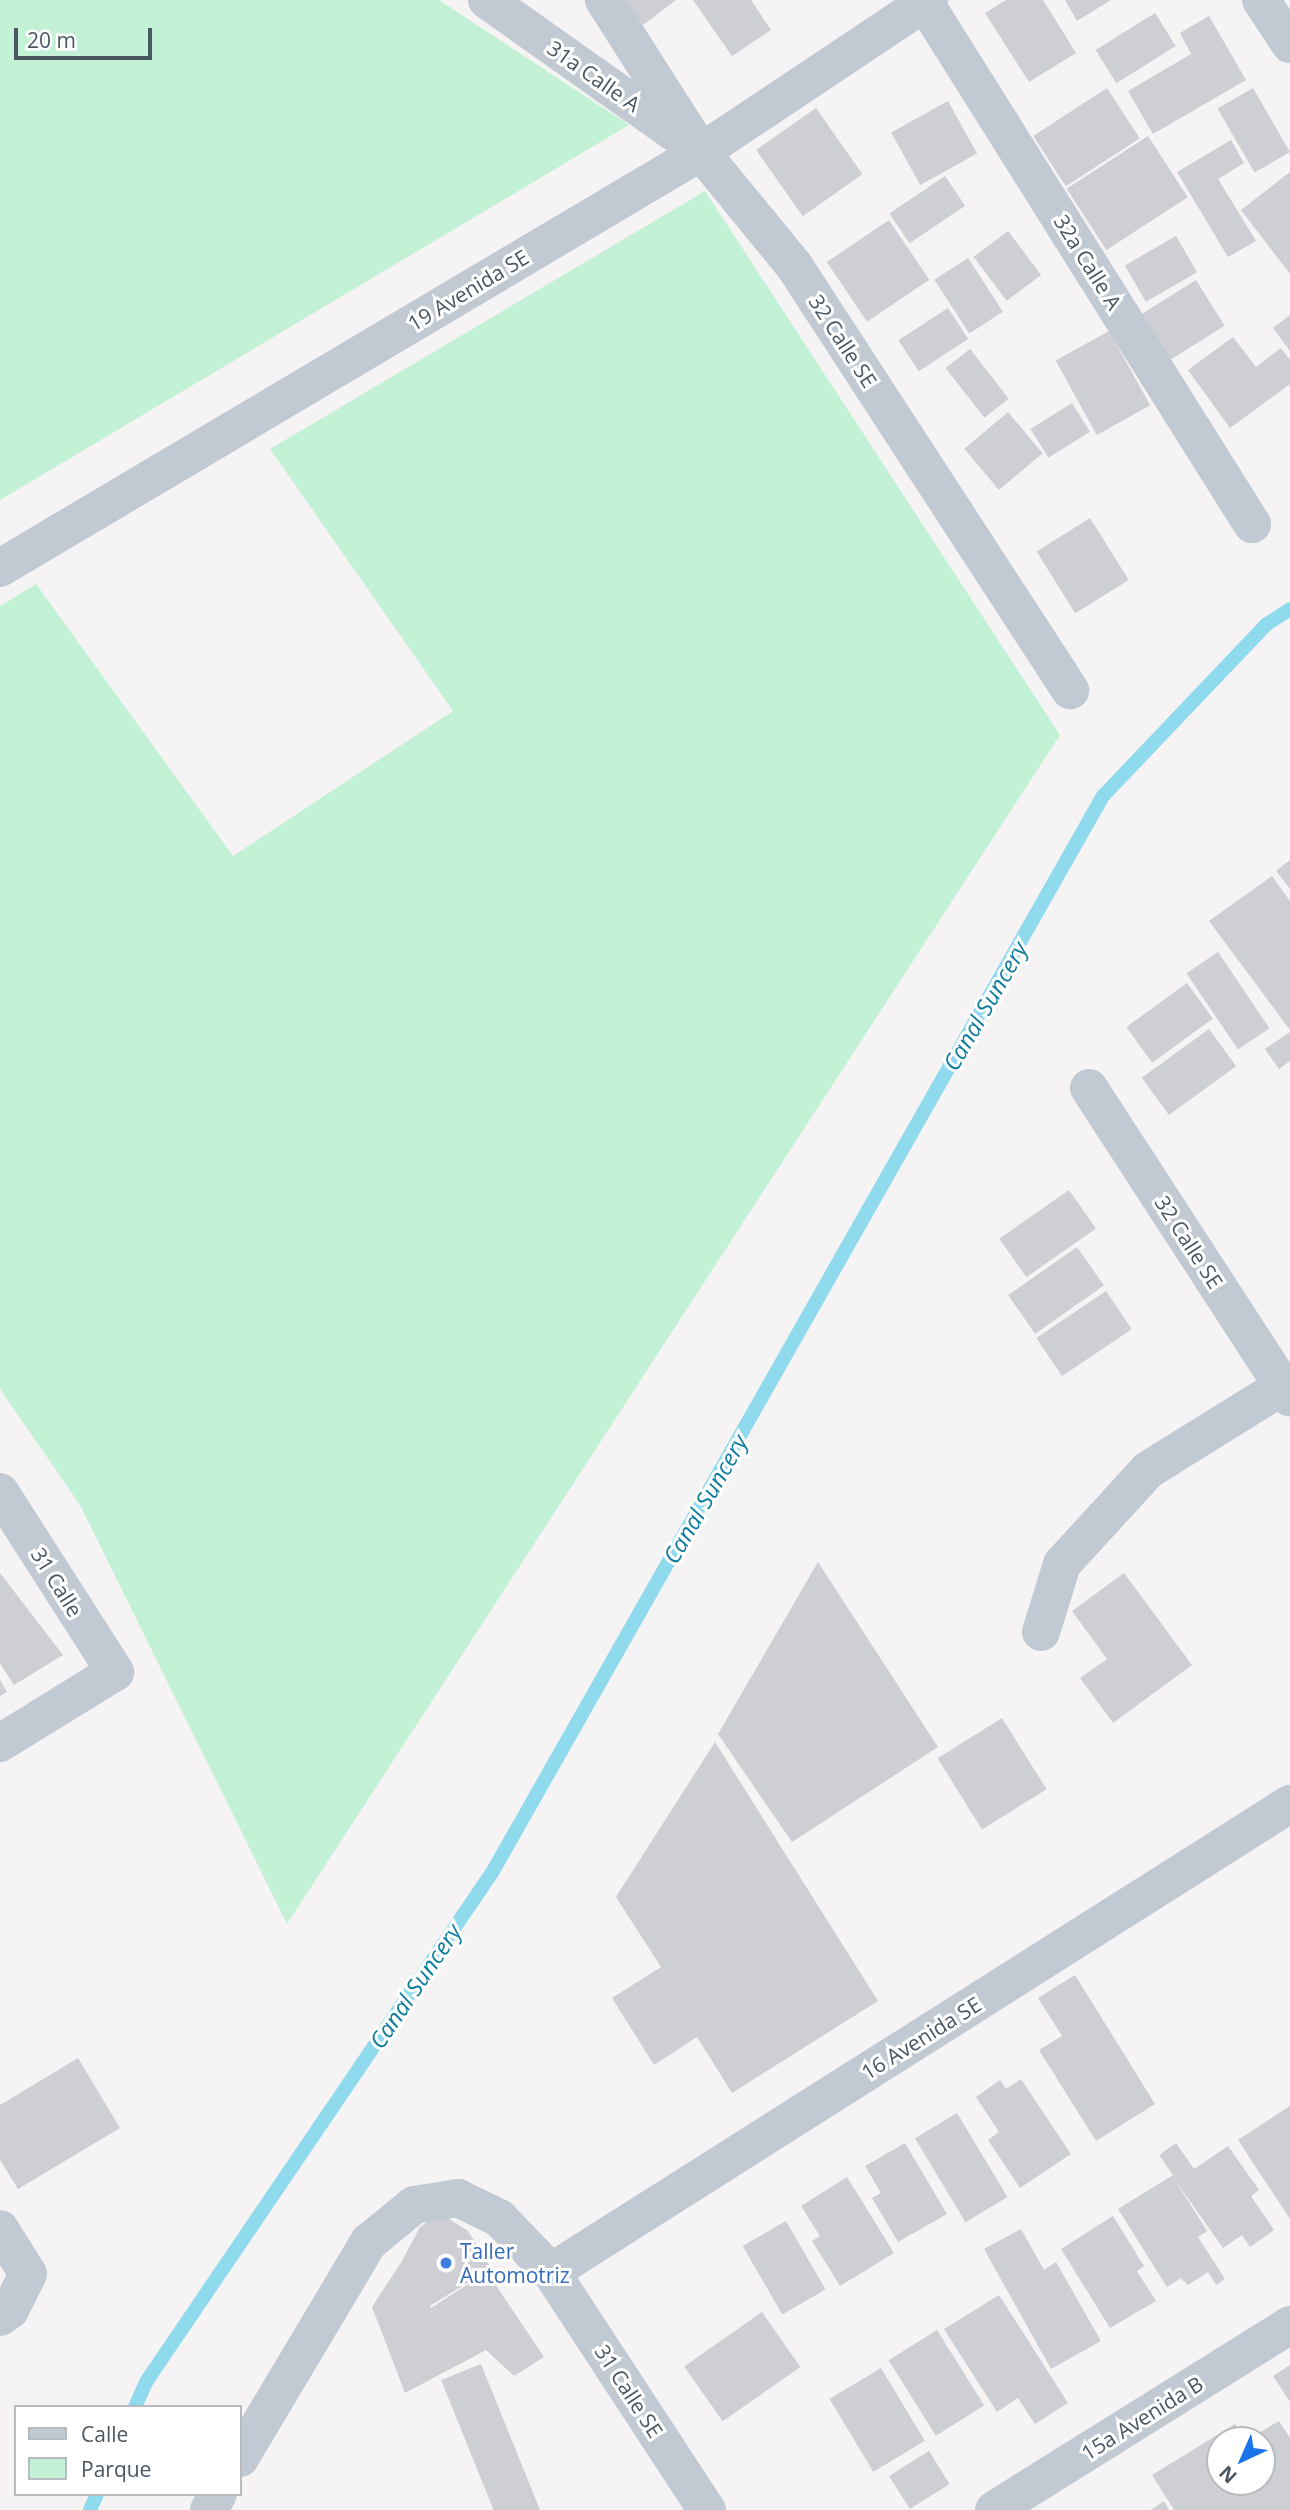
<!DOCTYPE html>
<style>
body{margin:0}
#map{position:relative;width:1290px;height:2510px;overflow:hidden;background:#f5f3f3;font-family:"Open Sans",sans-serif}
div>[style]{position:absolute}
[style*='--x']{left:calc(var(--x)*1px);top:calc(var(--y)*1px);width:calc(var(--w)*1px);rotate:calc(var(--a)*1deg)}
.green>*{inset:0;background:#c3f1d5}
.stream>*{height:14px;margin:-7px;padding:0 7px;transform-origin:7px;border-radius:7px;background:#90daee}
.building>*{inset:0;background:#cdcfd5;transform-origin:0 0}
.minor>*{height:38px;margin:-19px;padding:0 19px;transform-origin:19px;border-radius:19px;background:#c1cad2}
.dots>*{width:19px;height:19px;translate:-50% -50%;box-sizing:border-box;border:4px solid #fff;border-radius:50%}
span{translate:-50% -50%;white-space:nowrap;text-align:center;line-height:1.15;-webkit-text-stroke:6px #fff;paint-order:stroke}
.street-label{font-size:21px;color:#4a5661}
.shop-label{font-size:21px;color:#366cbe}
.left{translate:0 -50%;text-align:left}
.water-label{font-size:23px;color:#0c7c9b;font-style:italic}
.legend{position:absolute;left:14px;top:2405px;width:228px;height:91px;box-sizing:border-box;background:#fff;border:2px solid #b7bbc0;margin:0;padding:9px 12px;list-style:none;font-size:21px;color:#4a5661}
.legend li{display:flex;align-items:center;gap:14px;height:35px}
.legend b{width:35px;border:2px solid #b7bbc0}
.north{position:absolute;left:1206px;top:2426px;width:70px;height:70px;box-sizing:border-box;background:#fff;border:2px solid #b7bbc0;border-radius:50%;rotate:224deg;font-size:19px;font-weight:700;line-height:28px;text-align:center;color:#4a5661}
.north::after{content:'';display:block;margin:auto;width:24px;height:32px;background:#1a73e8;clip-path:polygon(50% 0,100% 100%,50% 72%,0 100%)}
.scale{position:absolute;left:14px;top:28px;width:138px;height:32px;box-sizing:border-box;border:4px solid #4a5661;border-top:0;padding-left:9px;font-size:21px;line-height:24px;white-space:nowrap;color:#4a5661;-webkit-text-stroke:5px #fff;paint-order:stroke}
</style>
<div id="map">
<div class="green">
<div style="clip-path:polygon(0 0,439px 0,629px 125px,0 500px)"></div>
<div style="clip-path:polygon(705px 191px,1060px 735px,287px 1924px,80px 1505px,0 1389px,0 606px,36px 584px,233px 856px,453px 711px,270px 449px)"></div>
</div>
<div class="stream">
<div style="--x:135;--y:2407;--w:27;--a:-66"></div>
<div style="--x:146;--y:2382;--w:618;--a:-55.82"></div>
<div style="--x:493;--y:1871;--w:1236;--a:-60.43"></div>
<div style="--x:1103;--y:796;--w:238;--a:-46.4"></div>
<div style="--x:1267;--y:624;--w:27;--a:-33"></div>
<div style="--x:90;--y:2510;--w:17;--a:-66"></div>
</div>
<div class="building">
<div style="clip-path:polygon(624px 0,676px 0,643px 25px)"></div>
<div style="clip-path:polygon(693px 0,751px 0,771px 30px,732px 56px)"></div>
<div style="clip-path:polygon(1006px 0,1043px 0,1076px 53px,1029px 82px,985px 13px)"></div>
<div style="clip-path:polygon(1065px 0,1111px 0,1077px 21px)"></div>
<div style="left:1155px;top:13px;width:39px;height:70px;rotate:58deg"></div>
<div style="clip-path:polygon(1209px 16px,1246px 80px,1153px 134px,1128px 91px,1191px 54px,1180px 33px)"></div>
<div style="left:1107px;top:88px;width:60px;height:88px;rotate:57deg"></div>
<div style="left:1253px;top:88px;width:74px;height:41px;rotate:60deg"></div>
<div style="left:948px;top:101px;width:60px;height:65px;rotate:61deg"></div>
<div style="left:816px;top:108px;width:81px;height:73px;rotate:55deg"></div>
<div style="left:1148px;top:136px;width:73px;height:97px;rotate:57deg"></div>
<div style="clip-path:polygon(1231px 140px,1244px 163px,1218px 179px,1256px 241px,1228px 257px,1177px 172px)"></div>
<div style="clip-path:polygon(1290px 172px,1290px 274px,1241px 210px)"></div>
<div style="left:945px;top:176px;width:36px;height:67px;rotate:56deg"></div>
<div style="left:889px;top:220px;width:72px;height:75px;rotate:56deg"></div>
<div style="left:1008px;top:231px;width:55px;height:43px;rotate:53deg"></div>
<div style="left:1176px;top:236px;width:42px;height:59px;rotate:60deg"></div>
<div style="left:968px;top:258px;width:64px;height:40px;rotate:57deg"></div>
<div style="left:1196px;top:280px;width:54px;height:64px;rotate:58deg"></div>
<div style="left:948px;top:308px;width:37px;height:59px;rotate:57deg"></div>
<div style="clip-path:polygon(1290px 315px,1290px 351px,1273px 328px)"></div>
<div style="left:1109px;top:331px;width:85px;height:61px;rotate:61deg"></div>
<div style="clip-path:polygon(1233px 337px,1256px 367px,1281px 348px,1290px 360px,1290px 384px,1230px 428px,1188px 370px)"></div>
<div style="left:970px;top:349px;width:63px;height:31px;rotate:52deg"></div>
<div style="left:1072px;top:403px;width:34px;height:49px;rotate:58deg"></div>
<div style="left:1008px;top:412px;width:54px;height:57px;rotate:50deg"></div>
<div style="left:1090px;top:518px;width:73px;height:63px;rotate:58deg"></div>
<div style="clip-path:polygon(1290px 860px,1290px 889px,1276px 871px)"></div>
<div style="clip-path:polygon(1272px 876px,1290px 901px,1290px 1030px,1209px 921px)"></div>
<div style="left:1218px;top:952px;width:92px;height:38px;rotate:56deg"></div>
<div style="left:1187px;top:983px;width:44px;height:75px;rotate:54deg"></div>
<div style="left:1209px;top:1029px;width:46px;height:83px;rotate:54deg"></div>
<div style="clip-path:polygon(1290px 1032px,1290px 1061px,1279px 1069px,1265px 1049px)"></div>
<div style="left:1069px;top:1190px;width:47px;height:85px;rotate:55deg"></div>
<div style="left:1077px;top:1247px;width:47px;height:84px;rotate:55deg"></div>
<div style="left:1106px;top:1291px;width:46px;height:84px;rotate:56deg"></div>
<div style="clip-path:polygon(818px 1562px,938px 1747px,792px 1842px,718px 1734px)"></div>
<div style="clip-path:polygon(0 1573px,63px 1655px,14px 1685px,0 1663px)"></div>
<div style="clip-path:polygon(1124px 1573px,1192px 1665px,1113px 1723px,1080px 1678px,1107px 1659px,1072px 1611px)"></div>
<div style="clip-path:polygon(0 1680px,7px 1692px,0 1696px)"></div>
<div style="left:1002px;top:1718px;width:84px;height:76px;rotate:58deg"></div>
<div style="clip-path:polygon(715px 1742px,878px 2001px,732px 2093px,697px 2037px,654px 2065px,612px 1998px,661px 1967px,616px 1897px)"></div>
<div style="clip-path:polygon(1075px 1975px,1155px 2104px,1096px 2141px,1039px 2050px,1062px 2036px,1038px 1998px)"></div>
<div style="clip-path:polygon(78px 2058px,120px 2128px,18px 2189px,0 2160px,0 2105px)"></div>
<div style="clip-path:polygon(1021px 2079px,1071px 2154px,1020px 2188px,988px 2140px,999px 2132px,976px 2097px,1000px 2080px,1006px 2089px)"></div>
<div style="clip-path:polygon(1290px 2106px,1290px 2219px,1238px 2140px)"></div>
<div style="left:957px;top:2113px;width:98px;height:49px;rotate:59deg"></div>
<div style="clip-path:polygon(905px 2143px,947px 2214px,898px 2242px,872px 2198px,881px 2193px,865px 2166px)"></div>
<div style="clip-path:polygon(1176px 2143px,1194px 2169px,1228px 2146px,1259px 2190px,1251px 2196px,1274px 2230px,1250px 2247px,1242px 2235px,1223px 2248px,1175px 2180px,1207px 2231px,1198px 2237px,1225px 2279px,1216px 2285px,1208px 2272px,1188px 2285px,1181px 2278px,1167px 2287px,1118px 2209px,1173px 2175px,1159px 2155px)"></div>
<div style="clip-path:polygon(847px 2177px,894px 2253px,840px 2286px,812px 2241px,820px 2236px,801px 2206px)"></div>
<div style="clip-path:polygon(1113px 2216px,1144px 2266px,1137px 2271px,1156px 2301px,1110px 2328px,1061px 2249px)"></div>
<div style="clip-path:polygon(446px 2217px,468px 2231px,491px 2268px,430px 2306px,431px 2308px,487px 2272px,544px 2357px,514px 2376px,486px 2350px,405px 2393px,372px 2307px,402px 2261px,420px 2227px,433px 2218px)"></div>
<div style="left:786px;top:2221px;width:79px;height:50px;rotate:60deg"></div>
<div style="clip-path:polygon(1021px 2229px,1044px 2270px,1056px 2262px,1101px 2341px,1051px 2369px,984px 2249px)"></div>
<div style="clip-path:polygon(999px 2295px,1068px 2403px,1035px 2424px,1018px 2398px,997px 2412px,944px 2329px)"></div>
<div style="left:762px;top:2312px;width:67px;height:95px;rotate:55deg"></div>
<div style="left:937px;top:2330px;width:89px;height:57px;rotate:58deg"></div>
<div style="left:481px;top:2364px;width:157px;height:43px;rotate:68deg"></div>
<div style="clip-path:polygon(1290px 2365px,1290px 2402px,1273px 2376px)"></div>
<div style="left:881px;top:2368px;width:85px;height:60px;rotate:59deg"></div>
<div style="clip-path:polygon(1279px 2421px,1290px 2438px,1290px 2510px,1174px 2510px,1152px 2475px,1235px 2424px,1245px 2440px,1220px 2440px,1220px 2482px,1262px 2482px,1262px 2440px,1247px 2440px)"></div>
<div style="left:929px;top:2451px;width:39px;height:47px;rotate:58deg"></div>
<div style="clip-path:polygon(1164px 2501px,1169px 2510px,1151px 2510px)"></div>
</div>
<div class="minor">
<div style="--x:487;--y:0;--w:242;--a:35.3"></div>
<div style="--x:604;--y:0;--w:180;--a:57.5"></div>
<div style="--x:701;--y:152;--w:149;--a:50.7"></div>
<div style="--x:795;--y:267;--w:505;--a:56.97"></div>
<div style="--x:923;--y:0;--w:619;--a:57.88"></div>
<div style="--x:1261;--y:0;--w:53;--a:56.6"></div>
<div style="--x:0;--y:568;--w:815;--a:-30.69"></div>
<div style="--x:701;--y:152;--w:274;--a:-33.7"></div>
<div style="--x:1089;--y:1088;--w:369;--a:57"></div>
<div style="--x:0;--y:1492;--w:214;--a:57.4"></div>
<div style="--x:115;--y:1672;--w:135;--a:148.3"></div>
<div style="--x:1041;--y:1632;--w:71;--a:-72.8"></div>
<div style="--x:1062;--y:1564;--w:127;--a:-47.5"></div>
<div style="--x:1148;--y:1470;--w:159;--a:-31.9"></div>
<div style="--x:0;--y:2229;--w:53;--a:58.1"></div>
<div style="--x:28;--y:2274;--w:40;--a:116.6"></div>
<div style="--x:10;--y:2310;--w:12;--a:145"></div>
<div style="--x:551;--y:2272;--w:875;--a:-32.35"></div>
<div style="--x:240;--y:2458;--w:252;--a:-59.2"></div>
<div style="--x:369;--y:2242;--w:58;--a:-39.4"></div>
<div style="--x:414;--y:2205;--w:45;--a:-9"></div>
<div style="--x:458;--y:2198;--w:46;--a:26"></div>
<div style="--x:499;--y:2218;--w:75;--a:46.1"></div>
<div style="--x:551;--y:2272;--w:285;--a:56.8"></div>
<div style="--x:209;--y:2510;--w:18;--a:-61"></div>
<div style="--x:994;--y:2510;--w:349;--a:-32"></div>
</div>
<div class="dots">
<div style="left:446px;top:2263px;background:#3f7fe0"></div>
</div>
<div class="street-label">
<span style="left:594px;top:76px;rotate:35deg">31a Calle A</span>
<span style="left:1088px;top:262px;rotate:58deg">32a Calle A</span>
<span style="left:468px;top:290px;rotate:-31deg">19 Avenida SE</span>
<span style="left:843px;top:341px;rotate:57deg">32 Calle SE</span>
<span style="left:1189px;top:1242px;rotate:57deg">32 Calle SE</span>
<span style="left:57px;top:1582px;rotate:58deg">31 Calle</span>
<span style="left:921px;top:2038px;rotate:-32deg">16 Avenida SE</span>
<span style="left:629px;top:2391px;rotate:57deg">31 Calle SE</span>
<span style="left:1142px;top:2418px;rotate:-32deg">15a Avenida B</span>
</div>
<div class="shop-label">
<span class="left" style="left:460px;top:2263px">Taller<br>Automotriz</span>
</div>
<div class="water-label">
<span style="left:985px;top:1006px;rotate:-60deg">Canal Suncery</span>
<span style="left:705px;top:1499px;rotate:-60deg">Canal Suncery</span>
<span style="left:415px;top:1986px;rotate:-56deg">Canal Suncery</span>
</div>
<ul class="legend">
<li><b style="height:9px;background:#c1cad2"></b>Calle</li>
<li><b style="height:19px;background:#c3f1d5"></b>Parque</li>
</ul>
<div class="north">N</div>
<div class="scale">20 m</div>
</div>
